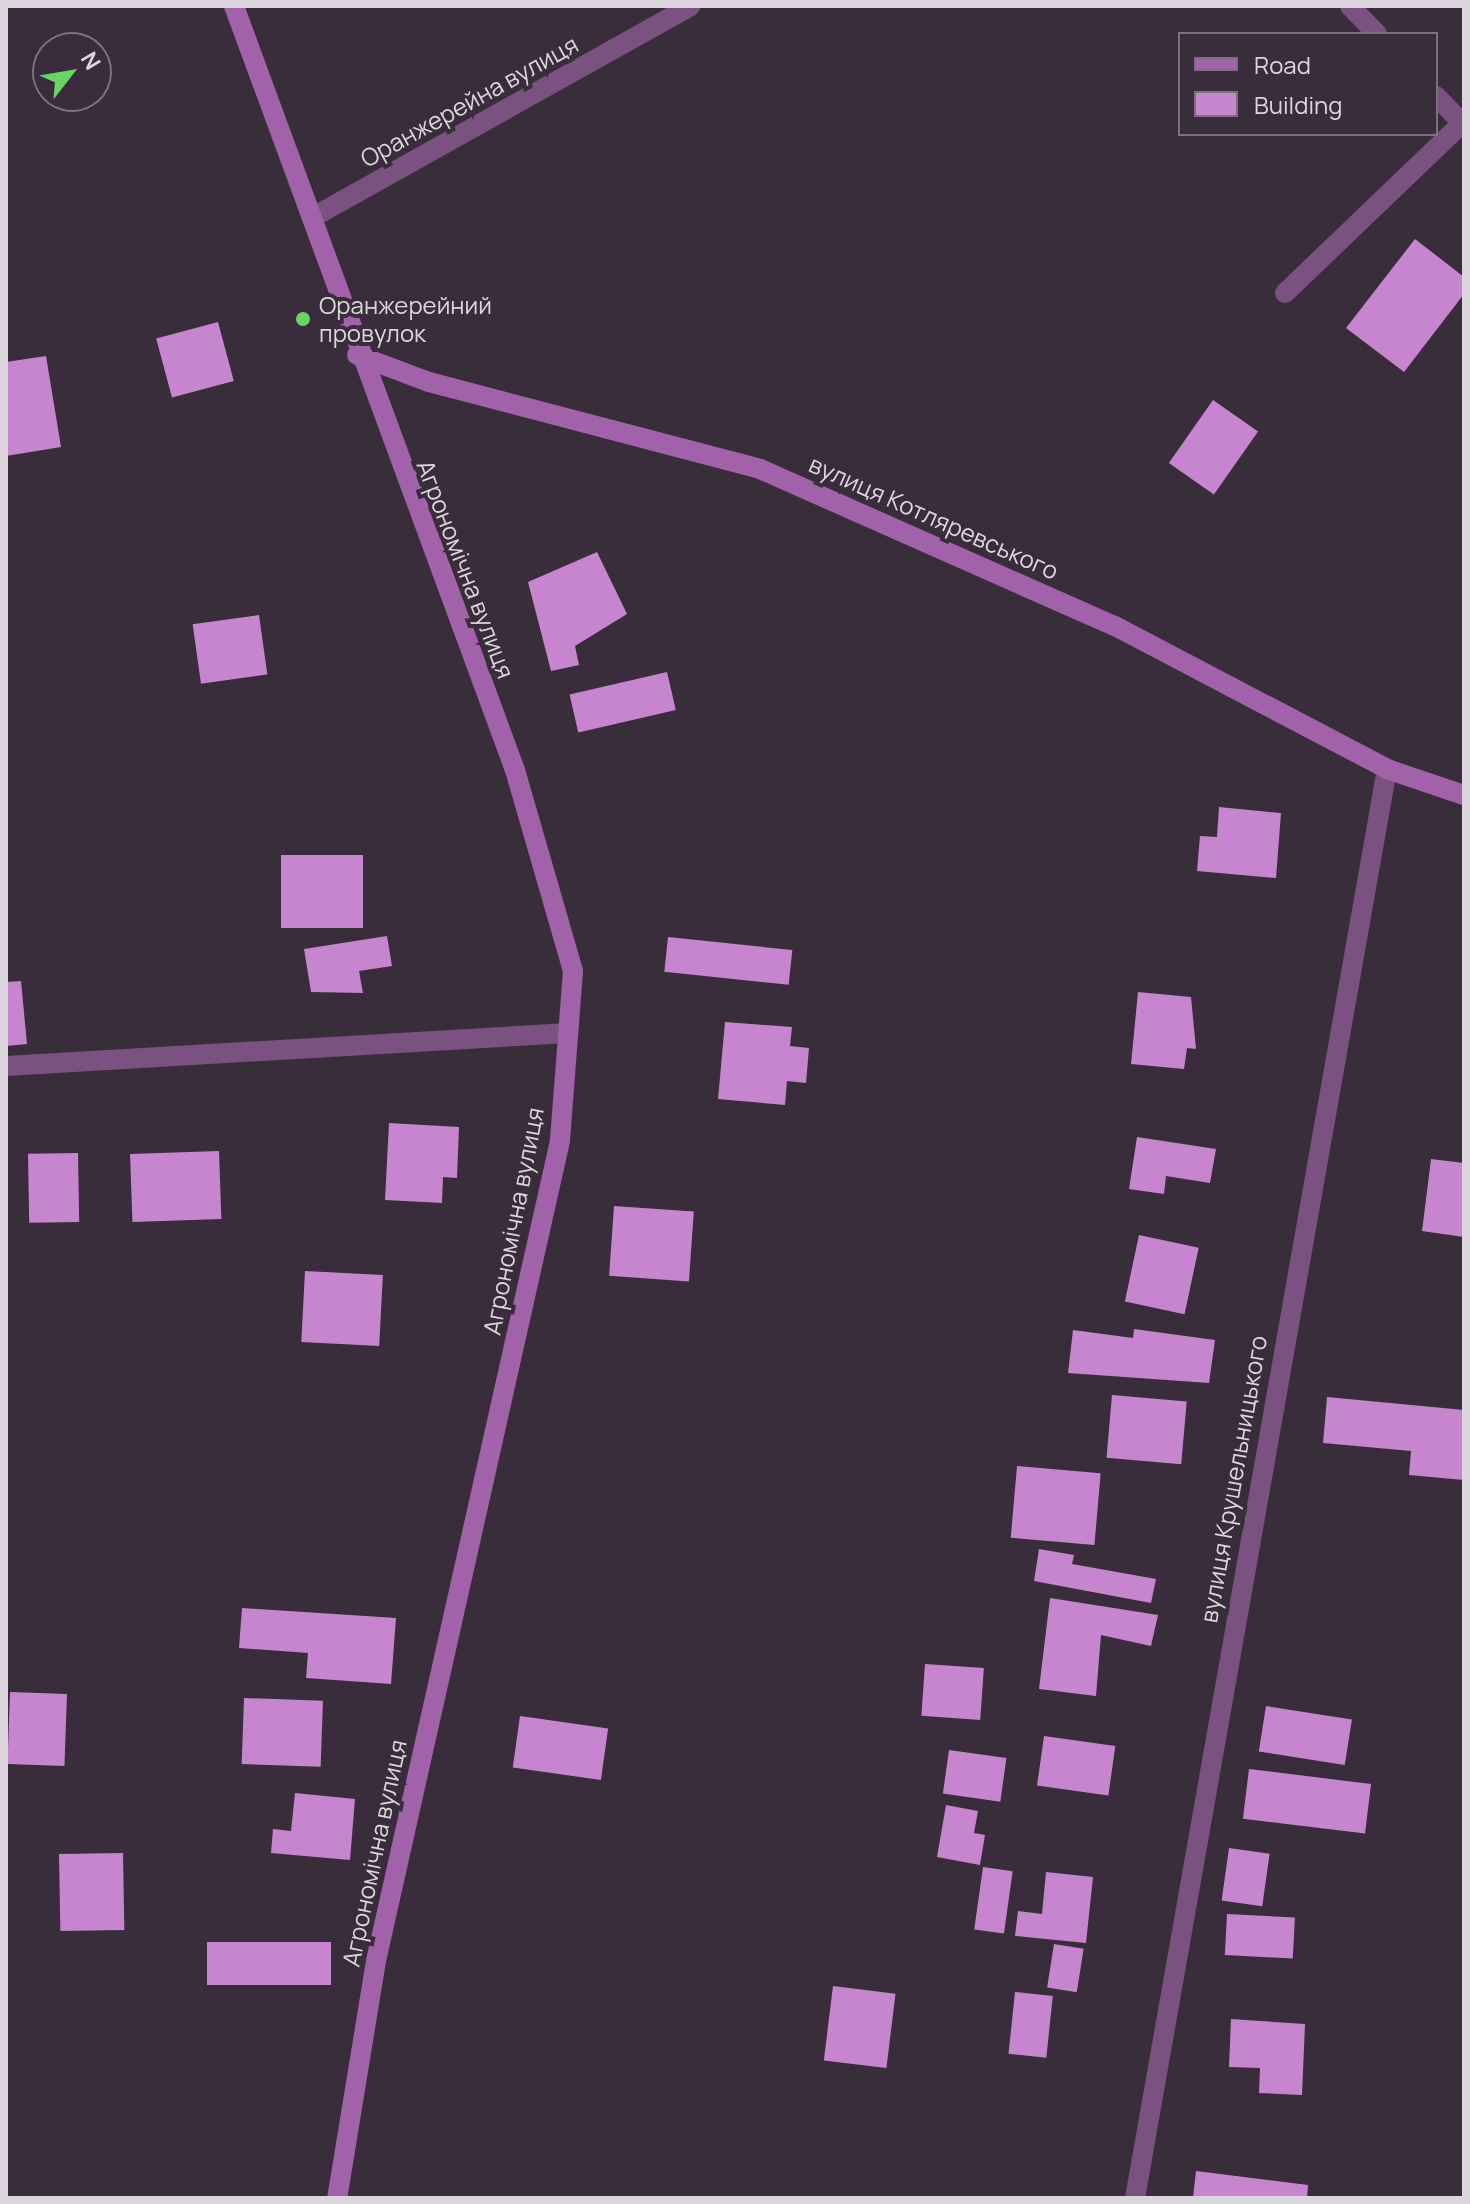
<!DOCTYPE html>
<meta charset="utf-8">
<style>
body{margin:0}
#map{position:relative;width:1470px;height:2204px;overflow:hidden;background:#3a2d3b;font-family:Manrope,sans-serif}
div>[style]{position:absolute}
[style*='--x']{left:calc(var(--x)*1px);top:calc(var(--y)*1px);width:calc(var(--w)*1px);rotate:calc(var(--a)*1deg)}
.building>*{inset:0;background:#c785d0;transform-origin:0 0}
.lane>*{height:20px;margin:-10px;padding:0 10px;transform-origin:10px;border-radius:10px;background:#7a527f}
.street>*{height:20px;margin:-10px;padding:0 10px;transform-origin:10px;border-radius:10px;background:#7a527f}
.secondary>*{height:20px;margin:-10px;padding:0 10px;transform-origin:10px;border-radius:10px;background:#a262aa}
.dots>*{width:22px;height:22px;translate:-50% -50%;box-sizing:border-box;border:4px solid #3a2d3b;border-radius:50%}
span{translate:-50% -50%;white-space:nowrap;text-align:center;line-height:1.15;-webkit-text-stroke:8px #3a2d3b;paint-order:stroke}
.street-label{font-size:24px;color:#ddd5de}
.poi-label{font-size:24px;color:#ddd5de}
.left{translate:0 -50%;text-align:left}
.frame{position:absolute;inset:0;border:8px solid #ddd5de;pointer-events:none}
.legend{position:absolute;left:1178px;top:32px;width:260px;height:104px;box-sizing:border-box;background:#3a2d3b;border:2px solid #7b707c;margin:0;padding:10px 14px;list-style:none;font-size:24px;color:#ddd5de}
.legend li{display:flex;align-items:center;gap:16px;height:40px}
.legend b{width:40px;border:2px solid #7b707c}
.north{position:absolute;left:32px;top:32px;width:80px;height:80px;box-sizing:border-box;background:#3a2d3b;border:2px solid #7b707c;border-radius:50%;rotate:59deg;font-size:22px;font-weight:700;line-height:32px;text-align:center;color:#ddd5de}
.north::after{content:'';display:block;margin:auto;width:28px;height:36px;background:#6ad364;clip-path:polygon(50% 0,100% 100%,50% 72%,0 100%)}
</style>
<div id="map">
<div class="building">
<div style="clip-path:polygon(1415px 239px,1464px 277px,1464px 294px,1404px 372px,1346px 328px)"></div>
<div style="left:218px;top:322px;width:61px;height:64px;rotate:75deg"></div>
<div style="clip-path:polygon(46px 356px,61px 447px,6px 456px,6px 362px)"></div>
<div style="left:1213px;top:400px;width:55px;height:77px;rotate:35deg"></div>
<div style="clip-path:polygon(597px 552px,627px 614px,575px 646px,579px 665px,551px 671px,528px 582px)"></div>
<div style="left:259px;top:615px;width:60px;height:67px;rotate:82deg"></div>
<div style="left:667px;top:672px;width:39px;height:100px;rotate:77deg"></div>
<div style="clip-path:polygon(1219px 807px,1281px 813px,1276px 878px,1197px 871px,1200px 836px,1217px 837px)"></div>
<div style="left:281px;top:855px;width:82px;height:73px"></div>
<div style="clip-path:polygon(387px 936px,392px 966px,359px 971px,363px 993px,311px 992px,304px 949px)"></div>
<div style="left:668px;top:937px;width:125px;height:35px;rotate:6deg"></div>
<div style="clip-path:polygon(21px 981px,27px 1044px,6px 1046px,6px 982px)"></div>
<div style="clip-path:polygon(1138px 992px,1191px 997px,1196px 1049px,1187px 1048px,1184px 1069px,1131px 1064px)"></div>
<div style="clip-path:polygon(725px 1022px,792px 1027px,790px 1046px,809px 1048px,806px 1083px,787px 1081px,785px 1105px,718px 1099px)"></div>
<div style="clip-path:polygon(389px 1123px,459px 1127px,457px 1178px,443px 1177px,442px 1203px,385px 1200px)"></div>
<div style="clip-path:polygon(1137px 1137px,1216px 1149px,1210px 1183px,1166px 1176px,1164px 1194px,1129px 1189px)"></div>
<div style="left:219px;top:1151px;width:68px;height:89px;rotate:88deg"></div>
<div style="left:78px;top:1153px;width:69px;height:50px;rotate:89deg"></div>
<div style="clip-path:polygon(1431px 1159px,1464px 1163px,1464px 1237px,1422px 1231px)"></div>
<div style="left:614px;top:1206px;width:80px;height:70px;rotate:4deg"></div>
<div style="left:1139px;top:1235px;width:61px;height:68px;rotate:12deg"></div>
<div style="left:305px;top:1271px;width:78px;height:71px;rotate:3deg"></div>
<div style="clip-path:polygon(1134px 1329px,1215px 1340px,1209px 1383px,1068px 1373px,1073px 1330px,1133px 1338px)"></div>
<div style="left:1112px;top:1395px;width:75px;height:63px;rotate:5deg"></div>
<div style="clip-path:polygon(1327px 1397px,1464px 1410px,1464px 1480px,1409px 1475px,1411px 1451px,1323px 1443px)"></div>
<div style="left:1017px;top:1466px;width:84px;height:72px;rotate:5deg"></div>
<div style="clip-path:polygon(1039px 1549px,1074px 1555px,1072px 1564px,1156px 1579px,1151px 1603px,1034px 1581px)"></div>
<div style="clip-path:polygon(1050px 1598px,1158px 1615px,1151px 1646px,1101px 1635px,1096px 1696px,1039px 1689px)"></div>
<div style="clip-path:polygon(242px 1608px,396px 1618px,391px 1684px,306px 1678px,308px 1653px,239px 1648px)"></div>
<div style="left:925px;top:1664px;width:59px;height:52px;rotate:4deg"></div>
<div style="left:10px;top:1692px;width:57px;height:72px;rotate:2deg"></div>
<div style="left:244px;top:1698px;width:79px;height:66px;rotate:2deg"></div>
<div style="left:1266px;top:1706px;width:87px;height:46px;rotate:9deg"></div>
<div style="left:520px;top:1716px;width:89px;height:52px;rotate:8deg"></div>
<div style="left:1044px;top:1736px;width:72px;height:50px;rotate:8deg"></div>
<div style="left:949px;top:1750px;width:58px;height:44px;rotate:8deg"></div>
<div style="left:1249px;top:1769px;width:123px;height:50px;rotate:7deg"></div>
<div style="clip-path:polygon(295px 1793px,355px 1799px,350px 1860px,271px 1853px,273px 1829px,291px 1831px)"></div>
<div style="clip-path:polygon(946px 1805px,978px 1811px,974px 1833px,985px 1835px,980px 1865px,937px 1857px)"></div>
<div style="left:1229px;top:1848px;width:41px;height:53px;rotate:8deg"></div>
<div style="left:123px;top:1853px;width:77px;height:64px;rotate:89deg"></div>
<div style="left:983px;top:1867px;width:30px;height:63px;rotate:8deg"></div>
<div style="clip-path:polygon(1046px 1872px,1093px 1877px,1086px 1943px,1015px 1936px,1018px 1911px,1042px 1914px)"></div>
<div style="left:1227px;top:1914px;width:68px;height:41px;rotate:3deg"></div>
<div style="left:331px;top:1942px;width:43px;height:124px;rotate:90deg"></div>
<div style="left:1054px;top:1944px;width:30px;height:44px;rotate:9deg"></div>
<div style="left:833px;top:1986px;width:63px;height:75px;rotate:7deg"></div>
<div style="left:1015px;top:1992px;width:38px;height:62px;rotate:6deg"></div>
<div style="clip-path:polygon(1231px 2019px,1305px 2024px,1302px 2095px,1259px 2093px,1260px 2068px,1229px 2067px)"></div>
<div style="clip-path:polygon(1196px 2171px,1308px 2185px,1307px 2198px,1193px 2198px)"></div>
</div>
<div class="lane">
<div style="--x:1285;--y:293;--w:245;--a:-43.8"></div>
<div style="--x:6;--y:1066;--w:563;--a:-3.36"></div>
</div>
<div class="street">
<div style="--x:1350;--y:6;--w:39;--a:46"></div>
<div style="--x:1436;--y:96;--w:40;--a:46"></div>
<div style="--x:315;--y:216;--w:430;--a:-29.2"></div>
<div style="--x:1135;--y:2198;--w:1451;--a:-80"></div>
</div>
<div class="secondary">
<div style="--x:234;--y:6;--w:814;--a:69.81"></div>
<div style="--x:515;--y:770;--w:209;--a:73.9"></div>
<div style="--x:573;--y:971;--w:170;--a:94.4"></div>
<div style="--x:560;--y:1141;--w:840;--a:102.65"></div>
<div style="--x:376;--y:1961;--w:240;--a:99.3"></div>
<div style="--x:357;--y:355;--w:77;--a:20.6"></div>
<div style="--x:429;--y:382;--w:342;--a:14.7"></div>
<div style="--x:760;--y:469;--w:388;--a:23.9"></div>
<div style="--x:1115;--y:626;--w:307;--a:27.7"></div>
<div style="--x:1387;--y:769;--w:81;--a:18.7"></div>
</div>
<div class="dots">
<div style="left:303px;top:319px;background:#6ad364"></div>
</div>
<div class="street-label">
<span style="left:469px;top:101px;rotate:-29deg">Оранжерейна вулиця</span>
<span style="left:934px;top:517px;rotate:24deg">вулиця Котляревського</span>
<span style="left:466px;top:569px;rotate:69deg">Агрономічна вулиця</span>
<span style="left:513px;top:1221px;rotate:-79deg">Агрономічна вулиця</span>
<span style="left:1233px;top:1479px;rotate:-80deg">вулиця Крушельницького</span>
<span style="left:374px;top:1853px;rotate:-78deg">Агрономічна вулиця</span>
</div>
<div class="poi-label">
<span class="left" style="left:319px;top:319px">Оранжерейний<br>провулок</span>
</div>
<div class="frame"></div>
<ul class="legend">
<li><b style="height:10px;background:#a262aa"></b>Road</li>
<li><b style="height:22px;background:#c785d0"></b>Building</li>
</ul>
<div class="north">N</div>
</div>
